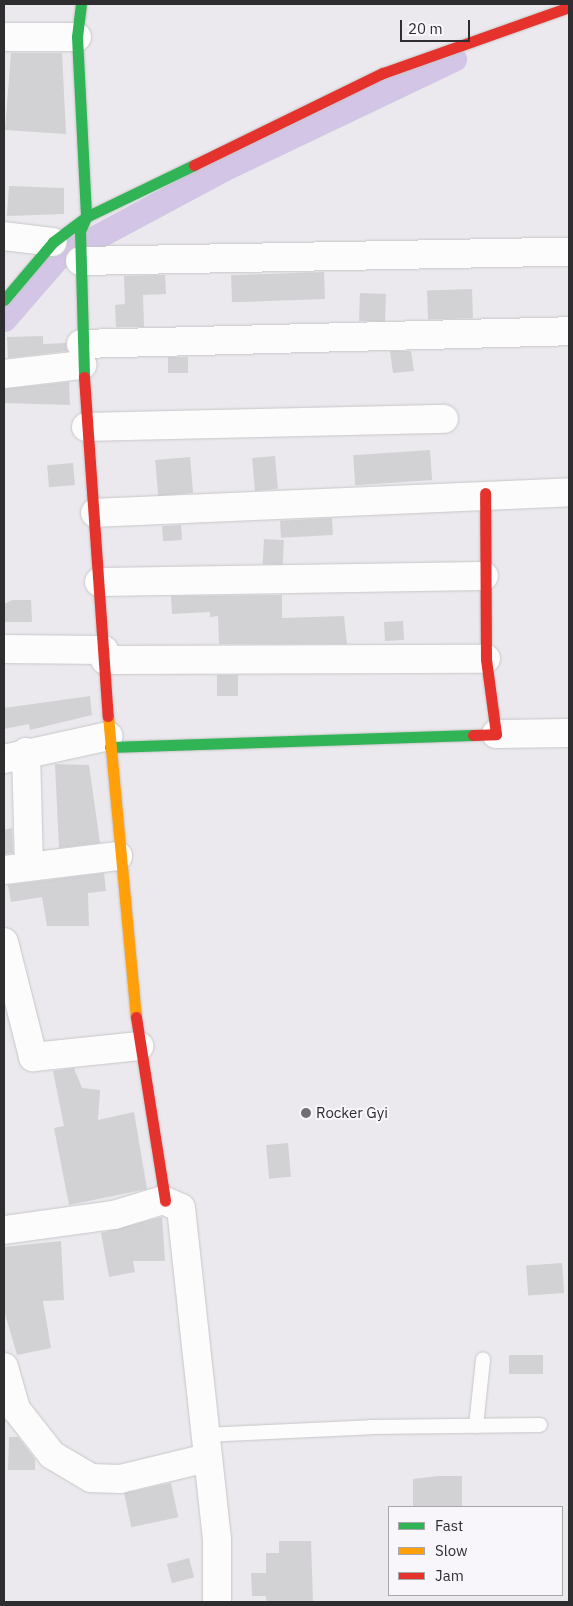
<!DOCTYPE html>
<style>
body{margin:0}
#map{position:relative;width:573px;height:1606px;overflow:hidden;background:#ebe9ed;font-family:"IBM Plex Sans",sans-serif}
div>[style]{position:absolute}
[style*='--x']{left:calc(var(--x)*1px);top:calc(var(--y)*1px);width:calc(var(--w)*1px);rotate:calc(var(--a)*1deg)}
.canal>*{height:25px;margin:-12.5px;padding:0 12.5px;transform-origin:12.5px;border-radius:12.5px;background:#d3c5e6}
.building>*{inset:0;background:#d2d1d4;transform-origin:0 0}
.roads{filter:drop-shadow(0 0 1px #c7c6c8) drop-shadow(0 0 1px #c7c6c8)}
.lane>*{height:14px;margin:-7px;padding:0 7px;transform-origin:7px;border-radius:7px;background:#fcfcfc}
.street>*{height:28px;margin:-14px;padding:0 14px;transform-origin:14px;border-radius:14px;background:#fcfcfc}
.fast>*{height:11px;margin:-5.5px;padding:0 5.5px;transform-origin:5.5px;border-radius:5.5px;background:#30b455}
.slow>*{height:11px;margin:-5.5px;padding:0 5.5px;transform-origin:5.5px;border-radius:5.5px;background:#ff9f0a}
.jam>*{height:11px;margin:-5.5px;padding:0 5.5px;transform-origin:5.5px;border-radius:5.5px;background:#e5322d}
.dots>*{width:14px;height:14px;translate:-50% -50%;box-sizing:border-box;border:2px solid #f8f6fb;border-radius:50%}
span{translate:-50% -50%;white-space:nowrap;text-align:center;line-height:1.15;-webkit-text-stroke:4px #f8f6fb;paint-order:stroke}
.poi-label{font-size:15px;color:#2e2d2f}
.left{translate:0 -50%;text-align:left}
.frame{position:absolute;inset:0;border:5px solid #2e2d2f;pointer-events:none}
.legend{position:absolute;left:388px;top:1506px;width:175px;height:90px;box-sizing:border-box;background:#f8f6fb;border:1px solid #a7a6a9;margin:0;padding:6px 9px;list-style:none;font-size:15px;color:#2e2d2f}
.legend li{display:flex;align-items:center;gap:10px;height:25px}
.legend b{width:25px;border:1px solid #a7a6a9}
.scale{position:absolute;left:400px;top:20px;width:70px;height:22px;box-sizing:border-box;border:2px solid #2e2d2f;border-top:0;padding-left:6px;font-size:15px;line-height:18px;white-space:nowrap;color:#2e2d2f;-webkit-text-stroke:4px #f8f6fb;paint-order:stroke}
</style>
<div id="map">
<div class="canal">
<div style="--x:4;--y:319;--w:81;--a:-49"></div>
<div style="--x:57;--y:258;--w:188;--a:-28.2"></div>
<div style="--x:223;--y:169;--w:256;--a:-25.5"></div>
</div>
<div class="building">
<div style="clip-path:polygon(11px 53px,62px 53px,66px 134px,5px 130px)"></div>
<div style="clip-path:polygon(9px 186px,64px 188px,64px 214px,7px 216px)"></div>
<div style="left:324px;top:272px;width:27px;height:93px;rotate:88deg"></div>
<div style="clip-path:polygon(165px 275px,166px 294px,143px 295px,144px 327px,116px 327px,115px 305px,125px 304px,124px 276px)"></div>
<div style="left:472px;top:289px;width:29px;height:45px;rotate:88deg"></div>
<div style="left:360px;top:293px;width:26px;height:28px;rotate:2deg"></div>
<div style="clip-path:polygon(43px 336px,43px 344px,66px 343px,67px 351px,8px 358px,7px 337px)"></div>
<div style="clip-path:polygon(390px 351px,411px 351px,414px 371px,393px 373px)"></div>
<div style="left:168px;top:357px;width:20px;height:16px"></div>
<div style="clip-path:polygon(69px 382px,70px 405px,4px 403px,4px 389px)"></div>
<div style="left:430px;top:450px;width:30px;height:77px;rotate:86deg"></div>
<div style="left:275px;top:456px;width:33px;height:23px;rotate:85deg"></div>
<div style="left:190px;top:457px;width:36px;height:35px;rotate:85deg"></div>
<div style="left:73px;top:463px;width:22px;height:26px;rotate:85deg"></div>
<div style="left:332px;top:518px;width:17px;height:52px;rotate:87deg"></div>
<div style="left:181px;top:525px;width:15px;height:19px;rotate:86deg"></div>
<div style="left:264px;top:539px;width:20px;height:25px;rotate:3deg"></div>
<div style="clip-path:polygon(282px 595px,282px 618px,344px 616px,347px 644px,219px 644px,218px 616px,210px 617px,210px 612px,172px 614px,171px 596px)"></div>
<div style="clip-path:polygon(12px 600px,31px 600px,32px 622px,4px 622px,4px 604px)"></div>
<div style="left:403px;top:621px;width:19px;height:19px;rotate:87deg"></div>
<div style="left:217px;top:675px;width:21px;height:21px"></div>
<div style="clip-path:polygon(90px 696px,92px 715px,30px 730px,29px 724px,4px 729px,4px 708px)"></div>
<div style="clip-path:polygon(55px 764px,89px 765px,100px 843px,59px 848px)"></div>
<div style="clip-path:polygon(12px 828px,13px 853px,4px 854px,4px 830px)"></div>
<div style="clip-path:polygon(104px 873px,106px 891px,88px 893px,89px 926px,47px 926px,42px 897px,11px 902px,8px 885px)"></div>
<div style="clip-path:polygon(74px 1068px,82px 1088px,100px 1090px,98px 1120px,134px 1112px,147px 1189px,69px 1205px,54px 1128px,64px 1126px,53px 1071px)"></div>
<div style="left:288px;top:1143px;width:34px;height:22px;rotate:85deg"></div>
<div style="clip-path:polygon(162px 1217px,165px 1261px,133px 1261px,135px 1272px,109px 1277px,101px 1233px)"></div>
<div style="clip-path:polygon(61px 1241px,64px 1300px,43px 1301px,51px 1348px,17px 1355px,4px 1310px,4px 1247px)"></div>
<div style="left:562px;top:1263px;width:30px;height:36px;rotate:86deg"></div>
<div style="left:543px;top:1355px;width:19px;height:34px;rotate:90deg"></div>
<div style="clip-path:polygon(9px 1437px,18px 1437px,35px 1459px,35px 1470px,8px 1470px)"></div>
<div style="clip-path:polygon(438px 1476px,462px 1476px,462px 1507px,413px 1507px,413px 1479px)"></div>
<div style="left:171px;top:1483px;width:35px;height:48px;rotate:78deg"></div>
<div style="clip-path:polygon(279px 1541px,311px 1541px,313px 1602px,266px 1602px,266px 1596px,252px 1596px,251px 1573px,266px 1573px,266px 1553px,279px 1553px)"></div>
<div style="left:189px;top:1558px;width:20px;height:23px;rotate:75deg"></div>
</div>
<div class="roads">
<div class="lane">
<div style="--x:476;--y:1426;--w:67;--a:-84"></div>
<div style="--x:204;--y:1435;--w:167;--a:-2.7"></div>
<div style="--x:371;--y:1427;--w:169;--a:-0.7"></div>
</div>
<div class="street">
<div style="--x:4;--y:37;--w:73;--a:0"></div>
<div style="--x:4;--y:236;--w:49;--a:7"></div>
<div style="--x:80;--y:261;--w:489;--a:-1.1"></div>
<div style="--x:81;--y:344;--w:488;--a:-1.5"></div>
<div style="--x:4;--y:374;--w:79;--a:-6.6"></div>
<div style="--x:86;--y:427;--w:358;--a:-1.3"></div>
<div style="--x:95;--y:513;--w:474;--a:-2.5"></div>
<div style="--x:99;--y:582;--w:385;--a:-0.9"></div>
<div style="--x:4;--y:649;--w:100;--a:0.6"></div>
<div style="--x:105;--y:660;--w:381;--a:-0.2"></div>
<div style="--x:496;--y:734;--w:73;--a:-0.8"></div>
<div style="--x:26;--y:752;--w:114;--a:88.5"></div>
<div style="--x:4;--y:759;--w:107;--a:-12.4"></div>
<div style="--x:4;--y:870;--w:115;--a:-7"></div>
<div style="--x:4;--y:942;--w:119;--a:75.8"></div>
<div style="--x:33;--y:1057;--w:107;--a:-5.9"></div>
<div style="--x:165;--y:1201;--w:17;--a:24"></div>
<div style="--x:181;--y:1208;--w:334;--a:83.8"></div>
<div style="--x:217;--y:1540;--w:62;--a:90"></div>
<div style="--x:4;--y:1230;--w:111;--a:-7.8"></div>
<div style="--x:114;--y:1215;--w:51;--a:-17"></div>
<div style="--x:4;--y:1367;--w:44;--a:74.1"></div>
<div style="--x:16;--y:1409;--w:58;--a:52"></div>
<div style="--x:52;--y:1455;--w:45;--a:30.5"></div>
<div style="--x:91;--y:1478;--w:29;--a:2"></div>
<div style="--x:120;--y:1479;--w:89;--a:-13.6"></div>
</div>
<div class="fast">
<div style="--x:81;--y:4;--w:33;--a:97"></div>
<div style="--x:77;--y:37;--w:180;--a:87.1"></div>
<div style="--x:86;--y:217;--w:15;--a:113"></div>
<div style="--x:80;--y:231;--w:146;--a:88.4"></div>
<div style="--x:4;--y:300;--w:76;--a:-49.8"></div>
<div style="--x:53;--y:242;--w:41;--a:-37.1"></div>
<div style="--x:86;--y:217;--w:120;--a:-25.7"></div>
<div style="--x:110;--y:747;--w:363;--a:-1.9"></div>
</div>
<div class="slow">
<div style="--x:108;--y:716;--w:302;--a:84.7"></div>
</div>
<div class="jam">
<div style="--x:194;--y:165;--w:210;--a:-26"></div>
<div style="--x:383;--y:73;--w:197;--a:-19.5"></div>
<div style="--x:84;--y:377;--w:340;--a:86"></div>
<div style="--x:473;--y:735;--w:23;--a:-2"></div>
<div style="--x:496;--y:734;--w:76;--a:-97.6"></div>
<div style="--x:486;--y:659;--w:166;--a:-90.3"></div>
<div style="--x:136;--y:1017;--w:186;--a:81"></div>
</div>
</div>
<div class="dots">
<div style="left:306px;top:1113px;background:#706f72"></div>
</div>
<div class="poi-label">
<span class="left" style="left:316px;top:1113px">Rocker Gyi</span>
</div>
<div class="frame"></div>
<ul class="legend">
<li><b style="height:6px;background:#30b455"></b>Fast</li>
<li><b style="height:6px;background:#ff9f0a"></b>Slow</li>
<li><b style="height:6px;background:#e5322d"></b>Jam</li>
</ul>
<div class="scale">20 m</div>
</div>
